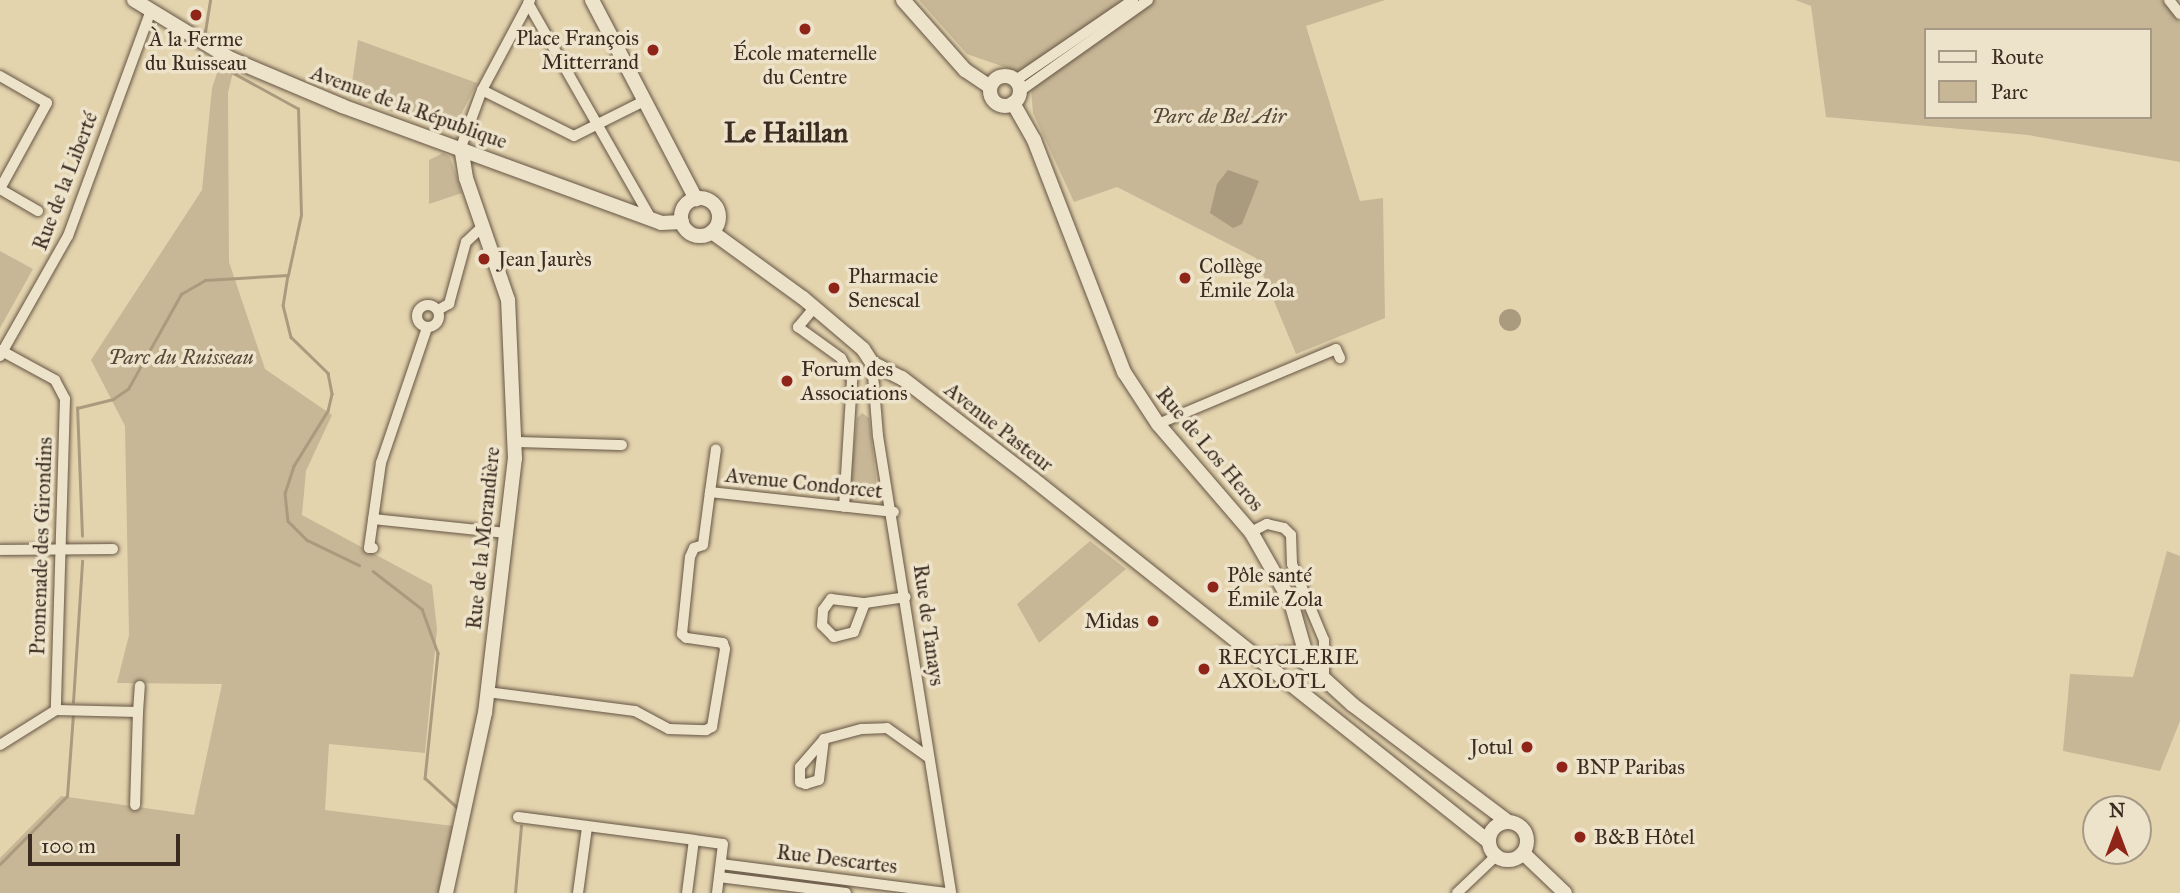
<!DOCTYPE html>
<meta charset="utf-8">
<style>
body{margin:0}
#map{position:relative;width:2180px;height:893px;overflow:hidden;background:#e4d4ae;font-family:"IM FELL Great Primer",serif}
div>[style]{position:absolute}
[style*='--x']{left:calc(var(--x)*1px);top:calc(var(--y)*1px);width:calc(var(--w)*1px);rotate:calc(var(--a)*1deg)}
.green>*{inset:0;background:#c7b796}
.water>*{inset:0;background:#ab9b7e}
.round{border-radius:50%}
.stream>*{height:2.5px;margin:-1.25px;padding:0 1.25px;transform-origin:1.25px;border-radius:1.25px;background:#ab9b7e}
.roads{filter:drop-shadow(0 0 2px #655544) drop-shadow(0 0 2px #655544)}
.street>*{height:10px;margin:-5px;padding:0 5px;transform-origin:5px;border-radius:5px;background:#ede3ca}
.street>.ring{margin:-5px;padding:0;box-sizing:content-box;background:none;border:10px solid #ede3ca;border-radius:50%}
.secondary>*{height:14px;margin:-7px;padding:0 7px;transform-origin:7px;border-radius:7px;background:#ede3ca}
.secondary>.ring{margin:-7px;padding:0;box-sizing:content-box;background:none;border:14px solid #ede3ca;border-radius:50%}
.dots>*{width:19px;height:19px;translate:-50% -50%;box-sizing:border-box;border:4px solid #ede3ca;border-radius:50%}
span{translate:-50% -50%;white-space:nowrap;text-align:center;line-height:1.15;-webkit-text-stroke:7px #ede3ca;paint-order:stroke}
.poi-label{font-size:21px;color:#3b2b21}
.right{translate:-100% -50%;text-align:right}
.left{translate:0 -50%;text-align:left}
.street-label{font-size:21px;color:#3b2b21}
.park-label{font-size:21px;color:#574738;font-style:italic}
.district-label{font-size:28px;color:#3b2b21;font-weight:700}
.legend{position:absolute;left:1924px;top:28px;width:228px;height:91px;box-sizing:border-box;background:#ede3ca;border:2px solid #a69986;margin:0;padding:9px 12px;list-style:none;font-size:21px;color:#3b2b21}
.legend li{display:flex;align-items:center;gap:14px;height:35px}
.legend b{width:35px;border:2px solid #a69986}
.north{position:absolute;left:2082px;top:795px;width:70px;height:70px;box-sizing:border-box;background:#ede3ca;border:2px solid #a69986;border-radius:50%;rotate:0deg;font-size:19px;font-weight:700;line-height:28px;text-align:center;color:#3b2b21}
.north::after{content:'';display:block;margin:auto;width:24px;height:32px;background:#8f2418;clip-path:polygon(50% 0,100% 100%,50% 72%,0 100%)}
.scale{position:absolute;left:28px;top:834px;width:152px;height:32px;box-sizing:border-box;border:4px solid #3b2b21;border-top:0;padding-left:9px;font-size:21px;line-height:24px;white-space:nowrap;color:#3b2b21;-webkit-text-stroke:5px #ede3ca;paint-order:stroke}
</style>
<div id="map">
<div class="green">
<div style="clip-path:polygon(919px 0,1385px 0,1306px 26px,1360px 201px,1383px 198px,1385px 318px,1296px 354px,1256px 258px,1117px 187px,1074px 202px,1033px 113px,1030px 76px,967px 54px)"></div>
<div style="clip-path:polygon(evenodd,1795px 0,2162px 0,2180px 23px,2180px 162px,2028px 135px,1826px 117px,1811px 6px,1795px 0,1926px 30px,2150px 30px,2150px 117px,1926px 117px,1926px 30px)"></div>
<div style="clip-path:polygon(358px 40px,477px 83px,455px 126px,444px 130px,350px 97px)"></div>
<div style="clip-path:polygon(220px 64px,233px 72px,228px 93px,229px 262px,265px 369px,332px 415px,306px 471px,302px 515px,432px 585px,437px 629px,425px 753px,329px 744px,325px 810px,453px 826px,438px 893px,0 893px,0 858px,61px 796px,194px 815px,222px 684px,117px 683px,129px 635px,125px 426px,91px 360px,202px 190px,212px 88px)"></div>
<div style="clip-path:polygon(443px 153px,450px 157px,462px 193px,429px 204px,429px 160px)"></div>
<div style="clip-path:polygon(0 251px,33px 269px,0 328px)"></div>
<div style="clip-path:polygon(862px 413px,869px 418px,877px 487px,871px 499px,855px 499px,850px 488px,857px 418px)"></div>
<div style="clip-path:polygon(1090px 541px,1126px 569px,1039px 643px,1017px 604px)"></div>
<div style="clip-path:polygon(2167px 551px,2180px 556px,2180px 721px,2160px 771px,2063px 751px,2070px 674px,2133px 677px)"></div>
</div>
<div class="water">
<div style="clip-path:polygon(1228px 170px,1259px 181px,1242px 224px,1233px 228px,1210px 213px,1217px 184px)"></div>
<div class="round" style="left:1499px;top:309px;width:22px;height:22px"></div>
</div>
<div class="stream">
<div style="--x:205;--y:32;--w:32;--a:-81"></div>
<div style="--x:288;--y:275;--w:30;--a:99"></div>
<div style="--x:283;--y:305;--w:33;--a:76"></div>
<div style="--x:291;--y:337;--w:52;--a:44.2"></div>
<div style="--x:328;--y:373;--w:21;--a:79"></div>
<div style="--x:332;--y:394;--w:17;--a:103"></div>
<div style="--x:328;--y:411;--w:65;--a:121.7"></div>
<div style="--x:294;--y:466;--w:28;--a:108"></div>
<div style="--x:285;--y:493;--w:28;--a:84"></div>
<div style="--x:288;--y:521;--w:27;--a:45"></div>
<div style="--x:307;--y:540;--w:58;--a:25.7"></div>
<div style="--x:82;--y:536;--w:128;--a:-92.2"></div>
<div style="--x:77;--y:408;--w:37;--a:-14"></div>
<div style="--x:113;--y:399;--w:18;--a:-34"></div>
<div style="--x:128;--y:389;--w:109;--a:-60.8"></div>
<div style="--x:181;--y:294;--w:28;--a:-30"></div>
<div style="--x:205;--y:280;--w:83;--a:-3.4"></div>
<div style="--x:288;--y:275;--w:61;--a:-77.8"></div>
<div style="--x:301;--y:215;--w:106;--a:-91.6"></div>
<div style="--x:298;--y:109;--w:102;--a:-151.2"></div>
<div style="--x:373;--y:571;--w:62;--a:37.8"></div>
<div style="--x:422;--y:609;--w:47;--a:70"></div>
<div style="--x:438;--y:653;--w:126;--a:95.9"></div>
<div style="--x:425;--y:778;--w:45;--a:42.3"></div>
<div style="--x:73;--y:702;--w:141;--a:-86.3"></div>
<div style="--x:0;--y:864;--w:95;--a:-45.4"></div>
<div style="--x:67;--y:796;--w:81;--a:-85.8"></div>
<div style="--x:515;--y:893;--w:67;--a:-84.9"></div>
</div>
<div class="roads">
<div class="street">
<div style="--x:2169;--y:0;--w:18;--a:52"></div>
<div style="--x:528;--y:3;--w:249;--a:60.3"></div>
<div style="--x:0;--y:76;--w:54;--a:29.9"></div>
<div style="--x:47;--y:103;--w:98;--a:118.7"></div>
<div style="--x:1016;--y:80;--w:142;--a:-34.4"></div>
<div style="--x:482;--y:90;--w:103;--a:26.6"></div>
<div style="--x:574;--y:136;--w:80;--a:-26.6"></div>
<div style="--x:1020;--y:91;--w:157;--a:-35.4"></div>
<div style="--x:461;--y:147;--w:61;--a:-69.8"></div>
<div style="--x:482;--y:90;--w:102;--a:-61.9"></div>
<div style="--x:0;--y:189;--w:44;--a:30.1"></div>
<div class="ring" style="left:417px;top:305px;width:12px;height:12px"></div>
<div style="--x:814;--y:308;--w:25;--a:130"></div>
<div style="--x:798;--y:327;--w:53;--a:35.8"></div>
<div style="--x:841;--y:358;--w:25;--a:63"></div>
<div style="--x:852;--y:380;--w:127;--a:93.6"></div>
<div style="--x:438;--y:310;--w:13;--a:-29"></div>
<div style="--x:449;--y:304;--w:64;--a:-74.7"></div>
<div style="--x:466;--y:242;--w:22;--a:-43"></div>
<div style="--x:0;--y:350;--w:63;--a:28.6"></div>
<div style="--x:55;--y:380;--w:21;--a:62"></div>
<div style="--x:65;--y:399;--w:311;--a:91.7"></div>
<div style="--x:56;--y:710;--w:66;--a:148"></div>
<div style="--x:0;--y:356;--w:138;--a:-60.5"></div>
<div style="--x:68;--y:236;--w:240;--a:-69.8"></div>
<div style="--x:872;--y:363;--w:73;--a:85.3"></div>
<div style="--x:878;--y:436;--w:463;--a:80.9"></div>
<div style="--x:1158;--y:424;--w:193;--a:-22.8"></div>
<div style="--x:1336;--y:349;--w:10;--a:66"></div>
<div style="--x:515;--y:442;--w:107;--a:1.6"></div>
<div style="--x:710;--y:492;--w:43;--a:-82.1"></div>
<div style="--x:373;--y:519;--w:134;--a:6"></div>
<div style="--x:1251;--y:532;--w:18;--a:-27"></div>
<div style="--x:1267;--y:524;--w:17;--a:13"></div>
<div style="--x:1284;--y:528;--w:10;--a:45"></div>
<div style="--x:1291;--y:535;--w:29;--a:88"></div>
<div style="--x:1292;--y:564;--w:82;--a:67.2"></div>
<div style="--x:1324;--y:640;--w:39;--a:90"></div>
<div style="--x:373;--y:548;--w:4;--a:180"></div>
<div style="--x:369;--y:548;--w:86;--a:-82"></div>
<div style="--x:381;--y:463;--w:143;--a:-71.2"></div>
<div style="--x:0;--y:550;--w:113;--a:-0.5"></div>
<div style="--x:865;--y:603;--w:31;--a:111"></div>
<div style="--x:854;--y:632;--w:21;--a:166"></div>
<div style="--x:834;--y:637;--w:17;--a:-135"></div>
<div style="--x:822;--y:625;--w:15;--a:-86"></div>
<div style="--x:823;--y:610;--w:14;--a:-54"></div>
<div style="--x:831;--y:599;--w:34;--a:7"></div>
<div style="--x:865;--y:603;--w:41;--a:-8.3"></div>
<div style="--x:487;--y:692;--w:149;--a:7.3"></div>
<div style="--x:635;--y:711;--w:38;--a:28"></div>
<div style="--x:669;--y:729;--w:37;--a:2"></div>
<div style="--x:706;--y:730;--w:7;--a:-27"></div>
<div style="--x:712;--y:727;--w:79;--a:-80.5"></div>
<div style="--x:725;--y:649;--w:6;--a:-108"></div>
<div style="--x:723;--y:643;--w:37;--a:-172"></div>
<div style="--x:686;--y:638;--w:6;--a:-135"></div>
<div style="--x:682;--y:634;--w:77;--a:-84.1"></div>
<div style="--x:690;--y:557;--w:10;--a:-66"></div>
<div style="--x:694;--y:548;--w:9;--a:-18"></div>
<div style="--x:703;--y:545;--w:53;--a:-82.5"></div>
<div style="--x:710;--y:492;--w:185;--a:6.2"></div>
<div style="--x:56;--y:710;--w:82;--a:1.4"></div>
<div style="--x:138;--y:712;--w:93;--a:91.8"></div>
<div style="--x:138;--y:712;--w:26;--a:-86"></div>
<div style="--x:824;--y:739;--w:41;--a:97"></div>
<div style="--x:819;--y:780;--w:14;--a:163"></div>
<div style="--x:806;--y:784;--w:6;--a:-162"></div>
<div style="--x:800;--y:782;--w:15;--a:-90"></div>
<div style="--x:800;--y:767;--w:37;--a:-49"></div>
<div style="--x:824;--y:739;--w:39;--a:-15"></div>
<div style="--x:862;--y:729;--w:25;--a:-2"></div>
<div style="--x:887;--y:728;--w:50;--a:35.3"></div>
<div style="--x:518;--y:817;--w:177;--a:7.4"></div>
<div style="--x:721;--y:864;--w:229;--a:7.3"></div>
<div style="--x:719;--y:877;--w:128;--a:7.2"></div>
<div style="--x:578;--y:893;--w:67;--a:-82.2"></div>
<div style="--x:687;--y:893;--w:53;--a:-82.5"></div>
<div style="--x:694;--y:840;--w:29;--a:8"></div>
<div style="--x:723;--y:844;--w:49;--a:97"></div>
<div style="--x:1457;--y:893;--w:54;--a:-43.5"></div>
</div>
<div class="secondary">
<div style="--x:134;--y:0;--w:114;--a:31.3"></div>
<div style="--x:231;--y:59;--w:121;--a:22.9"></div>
<div style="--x:342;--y:106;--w:340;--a:20.1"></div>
<div style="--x:661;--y:223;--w:21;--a:-3"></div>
<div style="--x:592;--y:0;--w:225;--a:62.4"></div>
<div style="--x:903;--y:0;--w:94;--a:48.5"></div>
<div style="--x:965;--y:70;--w:30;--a:34"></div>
<div class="ring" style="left:990px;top:76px;width:16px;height:16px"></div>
<div style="--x:1013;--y:103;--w:43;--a:60.4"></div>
<div style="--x:1034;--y:140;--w:249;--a:68.8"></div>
<div style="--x:1124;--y:372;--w:62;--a:56.8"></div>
<div style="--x:1158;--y:424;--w:143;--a:49.3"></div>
<div style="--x:1251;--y:532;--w:81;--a:60.3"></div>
<div style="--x:1291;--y:602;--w:66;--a:74.1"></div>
<div class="ring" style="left:681px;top:198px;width:24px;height:24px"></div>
<div style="--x:712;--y:232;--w:112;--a:36"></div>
<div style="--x:803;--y:298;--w:79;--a:40.4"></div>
<div style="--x:863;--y:349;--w:17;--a:57"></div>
<div style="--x:872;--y:363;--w:34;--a:27"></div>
<div style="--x:902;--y:378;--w:165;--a:37.6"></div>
<div style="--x:1033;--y:479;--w:581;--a:38.51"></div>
<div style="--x:1261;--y:657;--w:30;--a:-6"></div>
<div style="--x:1291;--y:654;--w:21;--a:31"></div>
<div style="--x:1309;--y:665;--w:59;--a:42.3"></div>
<div style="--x:1353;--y:705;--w:193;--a:37"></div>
<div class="ring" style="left:1489px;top:822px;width:24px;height:24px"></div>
<div style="--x:1523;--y:853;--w:58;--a:43.6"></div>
<div style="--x:446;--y:893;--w:184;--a:-77.8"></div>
<div style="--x:485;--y:713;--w:256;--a:-83.3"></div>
<div style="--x:515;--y:459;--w:159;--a:-92.5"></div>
<div style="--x:508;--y:300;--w:129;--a:-109"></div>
<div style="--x:466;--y:178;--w:31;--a:-99"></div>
</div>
</div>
<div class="dots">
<div style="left:196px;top:15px;background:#8f2418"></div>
<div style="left:805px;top:29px;background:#8f2418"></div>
<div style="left:653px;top:50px;background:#8f2418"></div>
<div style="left:484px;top:259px;background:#8f2418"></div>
<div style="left:1185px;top:278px;background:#8f2418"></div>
<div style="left:834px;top:288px;background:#8f2418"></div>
<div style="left:787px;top:381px;background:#8f2418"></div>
<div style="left:1213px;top:587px;background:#8f2418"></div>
<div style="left:1153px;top:621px;background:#8f2418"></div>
<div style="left:1204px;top:669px;background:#8f2418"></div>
<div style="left:1527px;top:747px;background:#8f2418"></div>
<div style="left:1562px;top:767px;background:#8f2418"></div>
<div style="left:1580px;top:837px;background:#8f2418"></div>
</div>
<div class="poi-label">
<span class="right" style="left:639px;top:50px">Place François<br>Mitterrand</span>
<span style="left:196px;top:51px">À la Ferme<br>du Ruisseau</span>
<span style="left:805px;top:65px">École maternelle<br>du Centre</span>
<span class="left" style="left:498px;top:259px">Jean Jaurès</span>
<span class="left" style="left:1199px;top:278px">Collège<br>Émile Zola</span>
<span class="left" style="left:848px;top:288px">Pharmacie<br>Senescal</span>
<span class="left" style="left:801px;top:381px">Forum des<br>Associations</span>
<span class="left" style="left:1227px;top:587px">Pôle santé<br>Émile Zola</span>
<span class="right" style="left:1139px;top:621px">Midas</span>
<span class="left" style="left:1218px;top:669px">RECYCLERIE<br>AXOLOTL</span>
<span class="right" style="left:1513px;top:747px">Jotul</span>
<span class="left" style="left:1576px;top:767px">BNP Paribas</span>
<span class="left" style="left:1594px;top:837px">B&amp;B Hôtel</span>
</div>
<div class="street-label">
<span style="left:409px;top:107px;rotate:20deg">Avenue de la République</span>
<span style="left:65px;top:181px;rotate:-69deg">Rue de la Liberté</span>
<span style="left:999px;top:427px;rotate:38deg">Avenue Pasteur</span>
<span style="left:1210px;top:449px;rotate:50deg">Rue de Los Heros</span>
<span style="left:804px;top:483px;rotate:6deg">Avenue Condorcet</span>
<span style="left:483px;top:538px;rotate:-84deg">Rue de la Morandière</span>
<span style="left:41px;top:546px;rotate:-88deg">Promenade des Girondins</span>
<span style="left:929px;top:625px;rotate:82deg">Rue de Tanays</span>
<span style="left:837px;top:859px;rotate:7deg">Rue Descartes</span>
</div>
<div class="park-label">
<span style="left:1219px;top:116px">Parc de Bel Air</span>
<span style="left:181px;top:357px">Parc du Ruisseau</span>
</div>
<div class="district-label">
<span style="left:786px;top:133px">Le Haillan</span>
</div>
<ul class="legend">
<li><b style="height:9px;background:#ede3ca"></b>Route</li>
<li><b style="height:19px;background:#c7b796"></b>Parc</li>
</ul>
<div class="north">N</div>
<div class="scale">100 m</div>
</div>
